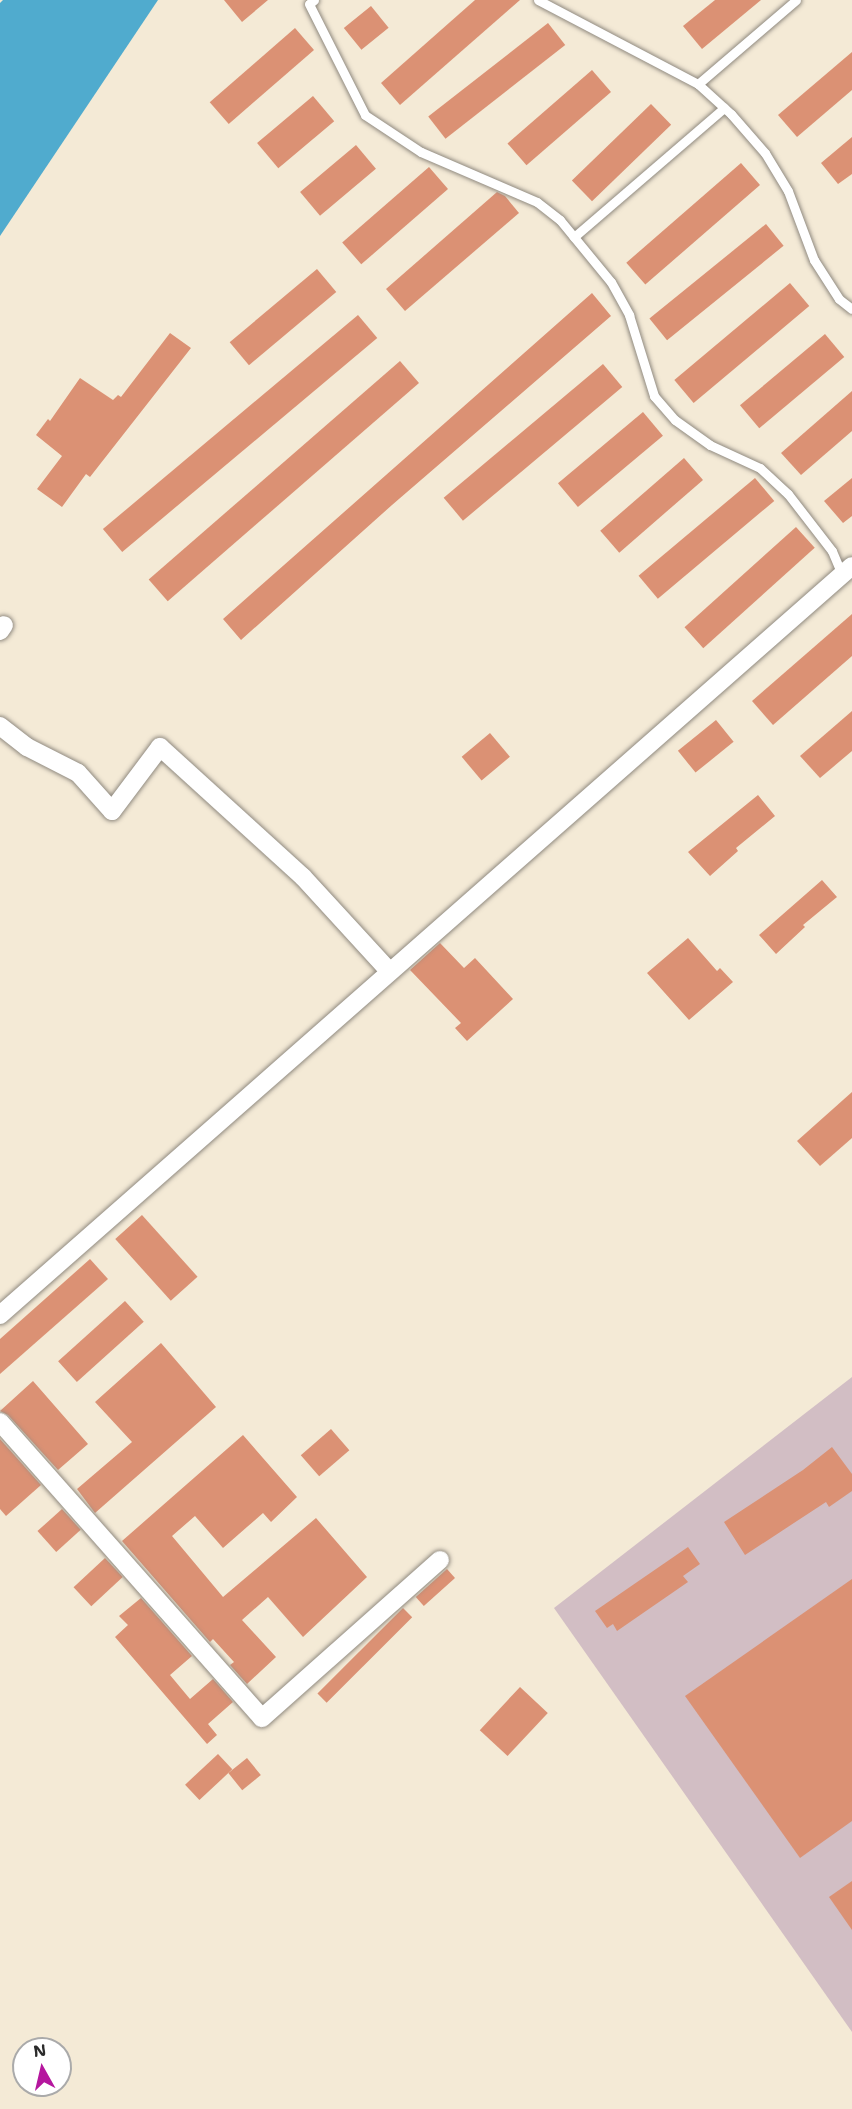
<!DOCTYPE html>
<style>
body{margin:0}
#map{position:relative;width:852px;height:2109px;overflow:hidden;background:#f4ead6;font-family:"Shantell Sans",sans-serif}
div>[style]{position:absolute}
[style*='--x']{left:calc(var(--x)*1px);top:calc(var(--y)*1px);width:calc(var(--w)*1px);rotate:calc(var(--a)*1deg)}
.industrial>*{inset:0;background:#d2bec4}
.water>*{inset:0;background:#50abce}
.building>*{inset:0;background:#db9174;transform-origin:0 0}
.roads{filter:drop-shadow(0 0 2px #908a80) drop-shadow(0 0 2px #908a80)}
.service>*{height:9px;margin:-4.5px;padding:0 4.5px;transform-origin:4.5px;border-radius:4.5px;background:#fff}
.minor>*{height:18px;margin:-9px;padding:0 9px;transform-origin:9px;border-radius:9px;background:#fff}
span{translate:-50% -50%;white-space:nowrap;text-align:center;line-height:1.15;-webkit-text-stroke:4.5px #fff;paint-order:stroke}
.north{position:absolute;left:12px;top:2037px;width:60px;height:60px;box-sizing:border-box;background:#fff;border:2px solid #aaa;border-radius:50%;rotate:352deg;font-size:16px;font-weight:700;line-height:24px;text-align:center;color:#2b2b2b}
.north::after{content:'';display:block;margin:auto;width:21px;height:27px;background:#b5179e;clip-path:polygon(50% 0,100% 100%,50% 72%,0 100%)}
</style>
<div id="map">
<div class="industrial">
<div style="clip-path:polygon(852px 1377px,852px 2032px,554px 1608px)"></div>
</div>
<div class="water">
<div style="clip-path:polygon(3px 0,158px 0,0 236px,0 3px)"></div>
</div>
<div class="building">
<div style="clip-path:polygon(224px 0,268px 0,242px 22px)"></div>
<div style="clip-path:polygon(475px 0,520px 0,400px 105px,381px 83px)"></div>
<div style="clip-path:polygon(715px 0,761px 0,702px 49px,683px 26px)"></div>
<div style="left:371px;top:6px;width:28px;height:35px;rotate:51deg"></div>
<div style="left:548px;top:23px;width:28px;height:152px;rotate:52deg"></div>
<div style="left:295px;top:28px;width:29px;height:113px;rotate:49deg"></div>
<div style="clip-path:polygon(852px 52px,852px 90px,797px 137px,778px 115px)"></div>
<div style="left:592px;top:70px;width:29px;height:112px;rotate:49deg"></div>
<div style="left:313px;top:96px;width:33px;height:73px;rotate:50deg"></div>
<div style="left:651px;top:104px;width:29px;height:110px;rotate:46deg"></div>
<div style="clip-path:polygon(852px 137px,852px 174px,838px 184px,821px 163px)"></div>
<div style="left:356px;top:145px;width:31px;height:73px;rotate:50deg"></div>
<div style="left:741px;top:163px;width:29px;height:152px;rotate:49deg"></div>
<div style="left:429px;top:167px;width:29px;height:115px;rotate:49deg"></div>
<div style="clip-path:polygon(497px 192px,505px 196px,519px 213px,405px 311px,386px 289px)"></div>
<div style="left:766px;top:224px;width:28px;height:150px;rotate:51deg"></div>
<div style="left:317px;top:269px;width:30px;height:114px;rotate:50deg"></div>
<div style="left:790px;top:283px;width:30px;height:151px;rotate:50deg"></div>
<div style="clip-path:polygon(592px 293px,611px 316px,392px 505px,241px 640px,223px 619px)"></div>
<div style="left:358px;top:315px;width:30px;height:333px;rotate:50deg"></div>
<div style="clip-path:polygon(170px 333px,191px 348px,90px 477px,86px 474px,62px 507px,37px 489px,62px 456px,36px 435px,48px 419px,50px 421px,80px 378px,113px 400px,118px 395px,121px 397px)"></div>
<div style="left:825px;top:334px;width:30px;height:111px;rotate:50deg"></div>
<div style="left:400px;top:361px;width:29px;height:333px;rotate:49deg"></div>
<div style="left:603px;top:364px;width:30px;height:208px;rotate:50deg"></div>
<div style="clip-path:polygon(852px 391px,852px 431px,801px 475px,781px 453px)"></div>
<div style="left:643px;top:412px;width:31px;height:111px;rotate:50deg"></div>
<div style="left:684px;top:458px;width:29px;height:111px;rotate:49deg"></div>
<div style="left:755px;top:478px;width:30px;height:152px;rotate:50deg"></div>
<div style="clip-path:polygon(852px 478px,852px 516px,843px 523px,824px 501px)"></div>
<div style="left:796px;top:527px;width:28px;height:150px;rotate:48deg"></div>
<div style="clip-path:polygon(852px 614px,852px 656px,773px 725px,752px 701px)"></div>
<div style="clip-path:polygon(852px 711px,852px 751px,820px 778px,800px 756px)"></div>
<div style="left:716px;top:720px;width:28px;height:49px;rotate:51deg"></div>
<div style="left:490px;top:733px;width:31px;height:37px;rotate:50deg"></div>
<div style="clip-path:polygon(758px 795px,775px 816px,736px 848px,738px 851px,710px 876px,688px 852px)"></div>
<div style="clip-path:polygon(822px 880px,837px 897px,803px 925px,805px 927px,776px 954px,759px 935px)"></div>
<div style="clip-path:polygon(688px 938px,717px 971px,720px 968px,733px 982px,689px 1020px,647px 973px)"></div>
<div style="clip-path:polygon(440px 943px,464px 968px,475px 958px,513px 999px,467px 1041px,455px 1028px,461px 1023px,410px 970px)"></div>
<div style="clip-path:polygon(852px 1092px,852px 1138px,820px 1166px,797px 1141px)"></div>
<div style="left:142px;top:1215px;width:83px;height:36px;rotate:48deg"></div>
<div style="clip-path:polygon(90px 1259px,108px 1279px,0 1374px,0 1339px)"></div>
<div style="left:125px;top:1301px;width:28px;height:90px;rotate:48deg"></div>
<div style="clip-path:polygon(161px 1343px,216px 1407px,95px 1513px,77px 1489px,132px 1442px,95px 1402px)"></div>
<div style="clip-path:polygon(33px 1381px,88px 1444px,58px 1470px,8px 1415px,0 1411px)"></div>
<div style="left:331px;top:1429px;width:28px;height:40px;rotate:49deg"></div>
<div style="clip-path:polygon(243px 1435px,297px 1497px,271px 1522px,263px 1513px,223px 1548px,195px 1516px,172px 1536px,223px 1597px,316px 1518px,367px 1577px,303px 1637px,268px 1597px,242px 1620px,276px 1657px,247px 1684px,230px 1665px,234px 1662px,213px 1639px,210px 1642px,122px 1541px)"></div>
<div style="clip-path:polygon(0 1439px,41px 1485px,6px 1516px,0 1509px)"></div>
<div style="clip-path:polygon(832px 1447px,852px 1474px,852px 1491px,829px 1507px,826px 1502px,745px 1555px,724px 1522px,803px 1470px)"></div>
<div style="left:62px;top:1509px;width:28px;height:33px;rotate:48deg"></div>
<div style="clip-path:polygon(688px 1547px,700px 1564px,683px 1576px,688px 1582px,617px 1631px,613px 1624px,607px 1628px,595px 1611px)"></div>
<div style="left:105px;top:1558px;width:26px;height:43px;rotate:47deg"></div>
<div style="left:447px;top:1569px;width:12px;height:42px;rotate:48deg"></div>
<div style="clip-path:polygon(852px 1579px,852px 1821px,800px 1858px,685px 1696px)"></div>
<div style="clip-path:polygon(141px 1598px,192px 1656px,170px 1675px,190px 1699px,213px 1679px,233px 1702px,208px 1724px,217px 1735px,207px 1744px,115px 1637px,128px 1625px,119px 1616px)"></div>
<div style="left:403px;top:1608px;width:13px;height:121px;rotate:45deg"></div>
<div style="left:520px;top:1687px;width:38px;height:59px;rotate:43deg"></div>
<div style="left:218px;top:1754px;width:21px;height:45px;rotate:47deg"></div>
<div style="left:247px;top:1758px;width:22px;height:24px;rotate:51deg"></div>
<div style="clip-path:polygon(852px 1881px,852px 1930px,829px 1897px)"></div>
</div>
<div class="roads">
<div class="service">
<div style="--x:314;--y:0;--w:6;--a:141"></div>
<div style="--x:309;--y:4;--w:124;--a:63.2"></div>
<div style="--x:365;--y:115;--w:67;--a:33.5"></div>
<div style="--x:421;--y:152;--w:126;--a:23.3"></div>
<div style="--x:537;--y:202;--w:29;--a:38"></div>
<div style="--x:560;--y:220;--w:80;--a:50.6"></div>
<div style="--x:611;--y:282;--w:38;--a:61"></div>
<div style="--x:629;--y:315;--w:85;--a:72.8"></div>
<div style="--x:654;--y:396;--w:32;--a:49"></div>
<div style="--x:675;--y:420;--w:43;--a:35.5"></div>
<div style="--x:710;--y:445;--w:55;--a:24.7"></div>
<div style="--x:760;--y:468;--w:38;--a:43"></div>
<div style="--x:788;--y:494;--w:72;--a:52.3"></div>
<div style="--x:832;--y:551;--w:26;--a:67"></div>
<div style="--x:538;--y:0;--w:181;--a:27.7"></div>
<div style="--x:698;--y:84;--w:45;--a:42.3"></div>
<div style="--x:731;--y:114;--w:52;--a:48.9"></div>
<div style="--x:765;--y:153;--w:44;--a:58.8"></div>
<div style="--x:788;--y:191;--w:74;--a:69.4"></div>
<div style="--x:814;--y:260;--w:46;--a:57.3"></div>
<div style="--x:839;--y:299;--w:16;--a:38"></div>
<div style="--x:698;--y:84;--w:129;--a:-40.6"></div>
<div style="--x:574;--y:237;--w:198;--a:-40.7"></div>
</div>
<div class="minor">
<div style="--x:0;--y:631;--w:7;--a:-56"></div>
<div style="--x:0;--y:726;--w:34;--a:38"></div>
<div style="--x:27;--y:747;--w:57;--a:27"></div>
<div style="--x:78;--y:773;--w:51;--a:48.2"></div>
<div style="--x:112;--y:811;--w:80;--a:-53.1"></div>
<div style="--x:160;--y:747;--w:193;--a:42.3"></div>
<div style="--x:303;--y:877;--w:127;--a:47.5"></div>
<div style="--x:0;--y:1315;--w:1134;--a:-41.32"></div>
<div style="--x:0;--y:1422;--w:395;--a:48.5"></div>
<div style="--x:262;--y:1718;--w:238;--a:-41.6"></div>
</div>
</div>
<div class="north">N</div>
</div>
